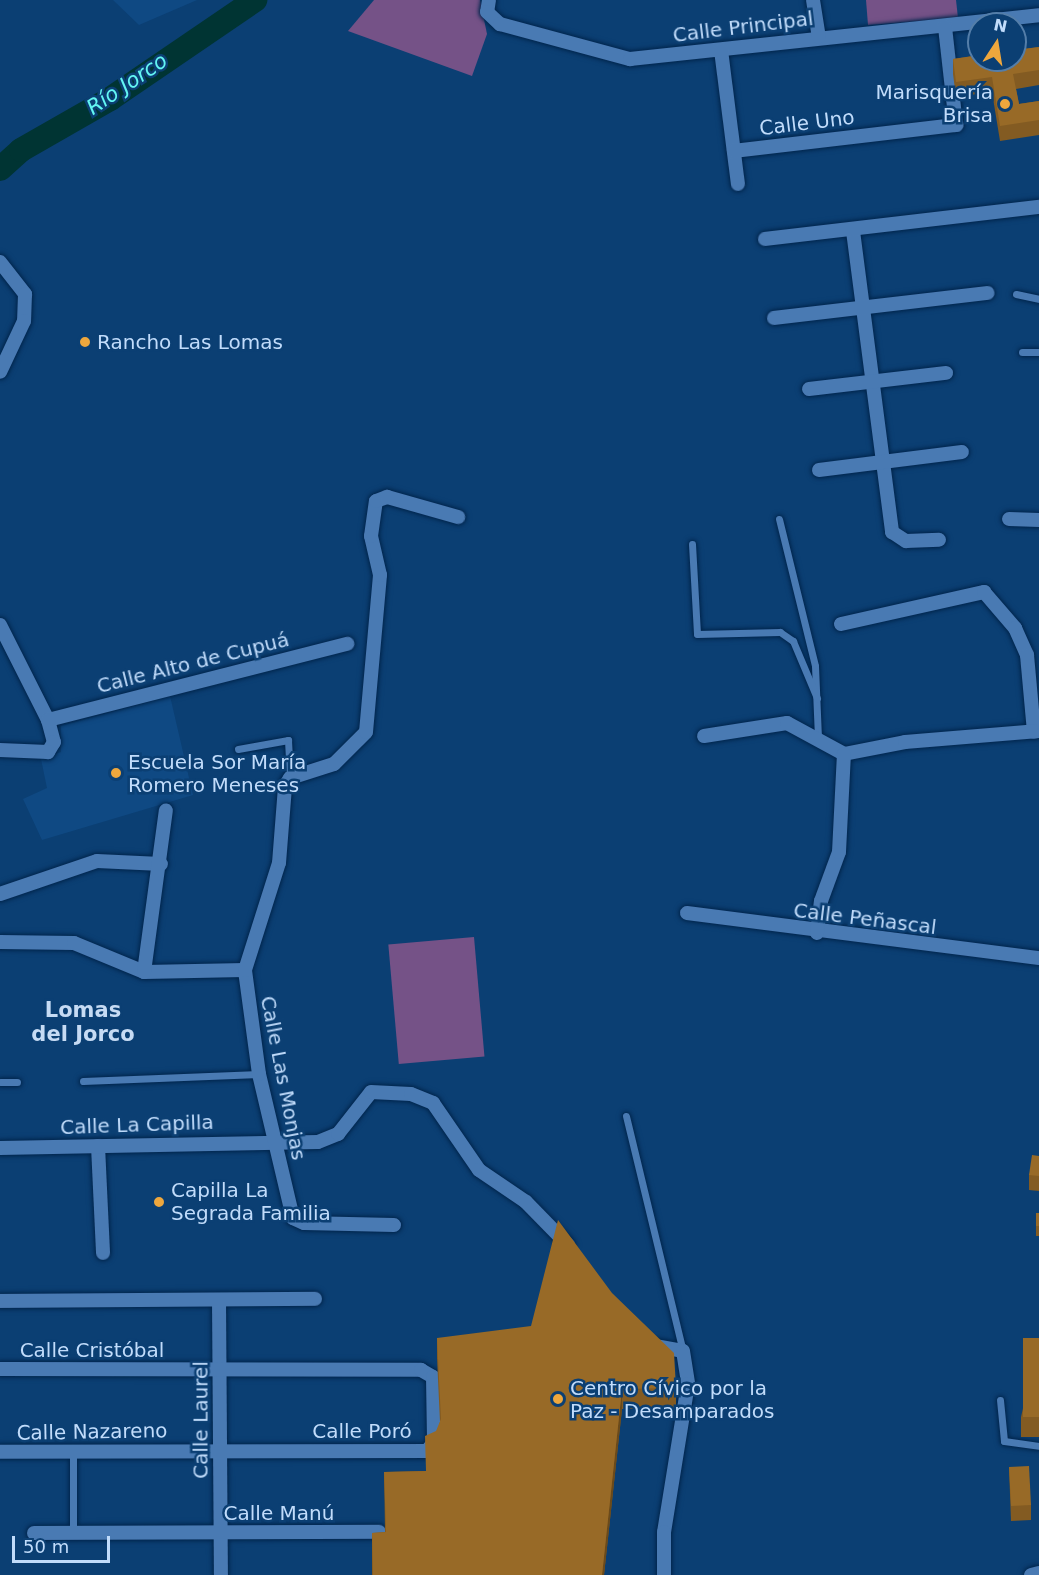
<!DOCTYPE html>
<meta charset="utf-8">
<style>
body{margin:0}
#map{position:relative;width:1039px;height:1575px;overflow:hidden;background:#0b3f73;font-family:"DejaVu Sans",sans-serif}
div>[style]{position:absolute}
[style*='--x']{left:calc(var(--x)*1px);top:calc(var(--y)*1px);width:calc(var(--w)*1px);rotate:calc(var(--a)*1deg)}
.built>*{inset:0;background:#0f4983}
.green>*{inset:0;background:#755287;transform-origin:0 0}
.river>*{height:24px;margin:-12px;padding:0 12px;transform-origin:12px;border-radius:12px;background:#003433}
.roads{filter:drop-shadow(0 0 2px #00254c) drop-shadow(0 0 2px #00254c)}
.service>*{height:7px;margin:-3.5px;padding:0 3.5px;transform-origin:3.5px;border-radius:3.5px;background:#497ab3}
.minor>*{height:14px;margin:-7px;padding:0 7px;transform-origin:7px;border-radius:7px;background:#497ab3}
.wall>*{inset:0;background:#835b22;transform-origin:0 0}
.shaded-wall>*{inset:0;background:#6a4a1b}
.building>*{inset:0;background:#986a27;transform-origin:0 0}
.dots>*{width:16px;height:16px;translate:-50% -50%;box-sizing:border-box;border:3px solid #0b3f73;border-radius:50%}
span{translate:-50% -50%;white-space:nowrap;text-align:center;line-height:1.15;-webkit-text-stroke:5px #0b3f73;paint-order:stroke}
.street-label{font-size:20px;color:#c1dcfb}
.poi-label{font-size:20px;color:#c1dcfb}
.right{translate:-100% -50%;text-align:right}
.left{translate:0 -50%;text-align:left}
.water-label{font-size:21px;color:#63f6f3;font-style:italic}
.neighbourhood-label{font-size:21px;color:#c6dbf4;font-weight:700}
.north{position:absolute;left:967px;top:12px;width:60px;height:60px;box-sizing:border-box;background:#0b3f73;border:2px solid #547ea9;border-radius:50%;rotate:12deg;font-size:16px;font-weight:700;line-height:24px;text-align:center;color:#c1dcfb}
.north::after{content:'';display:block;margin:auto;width:21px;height:27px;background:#eea73d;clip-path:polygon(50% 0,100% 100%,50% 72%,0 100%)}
.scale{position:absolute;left:12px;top:1536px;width:98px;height:27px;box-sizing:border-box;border:3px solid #c1dcfb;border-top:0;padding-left:8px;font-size:18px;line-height:21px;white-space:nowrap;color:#c1dcfb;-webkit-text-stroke:4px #0b3f73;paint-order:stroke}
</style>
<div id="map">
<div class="built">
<div style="clip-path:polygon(113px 0,197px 0,139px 25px)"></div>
<div style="clip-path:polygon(170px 696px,193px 795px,42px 840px,23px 799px,47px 788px,41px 759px,61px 752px,61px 726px)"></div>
</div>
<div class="green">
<div style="clip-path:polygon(374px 0,480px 0,487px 34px,472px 76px,348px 31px)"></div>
<div style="clip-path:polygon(866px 0,956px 0,958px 18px,868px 25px)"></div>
<div style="left:474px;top:937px;width:120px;height:86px;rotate:85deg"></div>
</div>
<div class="river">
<div style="--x:0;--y:169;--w:28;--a:-42"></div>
<div style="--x:21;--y:150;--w:103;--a:-29.8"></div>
<div style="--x:110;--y:99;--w:176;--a:-34.3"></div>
</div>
<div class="roads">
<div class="service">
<div style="--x:1016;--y:294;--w:24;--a:12"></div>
<div style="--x:1022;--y:352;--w:17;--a:0"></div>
<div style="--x:779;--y:519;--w:151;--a:76.2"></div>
<div style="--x:815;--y:666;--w:73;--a:87.6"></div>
<div style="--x:692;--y:544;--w:90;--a:86.8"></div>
<div style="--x:697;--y:634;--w:83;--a:-1.4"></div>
<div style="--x:780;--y:632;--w:16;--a:35"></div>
<div style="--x:793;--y:641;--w:62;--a:67.2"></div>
<div style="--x:238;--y:749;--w:51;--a:-10.2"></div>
<div style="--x:288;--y:740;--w:38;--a:87"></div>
<div style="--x:83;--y:1081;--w:176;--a:-2.3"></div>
<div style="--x:0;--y:1082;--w:17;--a:0"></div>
<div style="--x:626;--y:1116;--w:242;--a:76.4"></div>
<div style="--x:1000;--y:1400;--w:41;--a:84.4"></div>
<div style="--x:1004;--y:1441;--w:35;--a:8"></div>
<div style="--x:73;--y:1451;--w:82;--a:90"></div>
</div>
<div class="minor">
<div style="--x:489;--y:0;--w:12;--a:99"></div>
<div style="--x:487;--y:12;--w:18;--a:43"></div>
<div style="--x:500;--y:24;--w:135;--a:15.1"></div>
<div style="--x:630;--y:59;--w:411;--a:-6.1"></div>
<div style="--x:813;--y:0;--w:37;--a:81"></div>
<div style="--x:721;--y:50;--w:135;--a:82.8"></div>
<div style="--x:734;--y:151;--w:224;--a:-6.7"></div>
<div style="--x:956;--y:125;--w:99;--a:-96.4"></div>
<div style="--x:853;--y:231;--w:304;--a:82.6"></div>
<div style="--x:892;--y:532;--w:17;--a:33"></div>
<div style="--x:906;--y:541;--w:33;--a:-2"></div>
<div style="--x:765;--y:239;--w:276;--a:-6.7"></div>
<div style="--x:0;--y:262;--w:41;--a:52"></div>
<div style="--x:25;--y:294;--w:27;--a:92"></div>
<div style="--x:24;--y:321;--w:56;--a:115.2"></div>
<div style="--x:774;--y:318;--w:215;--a:-6.7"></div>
<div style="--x:809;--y:389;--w:138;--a:-6.7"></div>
<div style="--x:819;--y:470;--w:144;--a:-7.2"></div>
<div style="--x:1009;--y:519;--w:30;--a:2"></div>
<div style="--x:841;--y:624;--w:147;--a:-12.6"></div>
<div style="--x:984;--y:592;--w:48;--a:49.3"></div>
<div style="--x:1015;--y:628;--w:30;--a:66"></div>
<div style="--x:1027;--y:655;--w:77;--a:84.8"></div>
<div style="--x:0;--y:625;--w:106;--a:63.2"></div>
<div style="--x:48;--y:720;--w:23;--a:75"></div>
<div style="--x:54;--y:742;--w:12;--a:121"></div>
<div style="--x:48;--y:752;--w:48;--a:-177.6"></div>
<div style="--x:48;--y:720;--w:309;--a:-14.3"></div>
<div style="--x:704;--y:736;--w:84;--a:-8.9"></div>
<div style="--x:787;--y:723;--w:65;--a:28.5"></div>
<div style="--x:844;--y:754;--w:62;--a:-11.1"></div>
<div style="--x:905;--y:742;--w:134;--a:-4.7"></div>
<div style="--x:0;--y:894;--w:102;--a:-18.8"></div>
<div style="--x:97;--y:861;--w:64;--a:2.7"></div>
<div style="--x:687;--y:913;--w:355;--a:7.3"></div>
<div style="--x:817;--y:933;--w:32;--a:-83"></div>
<div style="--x:821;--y:901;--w:52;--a:-69.8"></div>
<div style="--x:839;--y:852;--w:98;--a:-87.1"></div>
<div style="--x:0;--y:942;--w:74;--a:0.8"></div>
<div style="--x:74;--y:943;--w:76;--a:22.5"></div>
<div style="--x:144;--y:972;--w:101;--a:-1.1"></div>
<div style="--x:144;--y:972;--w:163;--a:-82.3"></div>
<div style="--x:98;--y:1146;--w:107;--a:87.3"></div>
<div style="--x:0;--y:1148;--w:318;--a:-1.1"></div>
<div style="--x:318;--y:1142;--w:22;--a:-22"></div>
<div style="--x:338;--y:1134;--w:53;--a:-51.8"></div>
<div style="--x:371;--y:1092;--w:40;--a:2.9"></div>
<div style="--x:411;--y:1094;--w:24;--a:22"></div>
<div style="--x:433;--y:1103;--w:81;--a:55.5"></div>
<div style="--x:479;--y:1170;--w:57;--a:34.2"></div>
<div style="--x:526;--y:1202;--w:60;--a:45.7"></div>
<div style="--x:394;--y:1225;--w:90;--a:-178.7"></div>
<div style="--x:304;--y:1223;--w:12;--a:-156"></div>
<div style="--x:293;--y:1218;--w:148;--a:-103.3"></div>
<div style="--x:259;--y:1074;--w:105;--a:-97.7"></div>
<div style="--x:245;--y:970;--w:112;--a:-72.4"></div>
<div style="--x:279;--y:863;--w:77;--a:-85.5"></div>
<div style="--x:285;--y:786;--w:9;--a:-58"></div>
<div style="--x:290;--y:778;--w:46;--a:-17.7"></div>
<div style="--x:334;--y:764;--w:45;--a:-45"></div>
<div style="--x:366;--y:732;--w:158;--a:-84.9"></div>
<div style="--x:380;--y:575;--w:40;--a:-103"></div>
<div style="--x:371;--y:536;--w:35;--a:-82"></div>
<div style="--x:376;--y:501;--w:12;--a:-20"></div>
<div style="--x:387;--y:497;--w:74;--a:15.7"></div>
<div style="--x:219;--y:1300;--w:275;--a:89.6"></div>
<div style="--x:0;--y:1301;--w:315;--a:-0.4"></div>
<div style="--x:655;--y:1346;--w:28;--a:10"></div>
<div style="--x:683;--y:1351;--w:33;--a:81"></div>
<div style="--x:688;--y:1384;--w:150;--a:99.2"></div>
<div style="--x:664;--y:1532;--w:43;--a:90"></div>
<div style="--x:0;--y:1369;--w:421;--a:0.1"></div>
<div style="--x:421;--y:1370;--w:14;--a:30"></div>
<div style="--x:433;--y:1377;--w:65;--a:89.1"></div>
<div style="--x:434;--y:1442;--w:11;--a:128"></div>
<div style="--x:427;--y:1451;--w:427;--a:179.9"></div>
<div style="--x:34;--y:1533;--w:345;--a:-0.2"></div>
<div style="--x:1031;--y:1575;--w:8;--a:-14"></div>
</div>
</div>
<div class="wall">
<div style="clip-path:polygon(1039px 47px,1039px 85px,1016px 89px,1019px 104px,1039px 101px,1039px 135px,1000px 141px,992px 92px,956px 97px,953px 74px,953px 59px)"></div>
<div style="clip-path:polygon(1039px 1156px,1039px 1191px,1029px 1190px,1029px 1175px)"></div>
<div style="left:1036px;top:1213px;width:3px;height:23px"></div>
<div style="clip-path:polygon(437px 1338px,676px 1388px,676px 1408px,622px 1409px,604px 1575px,372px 1575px,372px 1533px,385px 1532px,384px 1472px,426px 1471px,440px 1422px,437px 1358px)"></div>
<div style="clip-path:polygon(1039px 1338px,1039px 1437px,1021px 1437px,1021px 1417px)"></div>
<div style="clip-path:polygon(1009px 1467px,1031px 1505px,1031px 1520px,1011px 1521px)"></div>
</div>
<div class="shaded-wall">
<div style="clip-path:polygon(622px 1389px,622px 1409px,604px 1575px,602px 1575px)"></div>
</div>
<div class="building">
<div style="clip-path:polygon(1039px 47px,1039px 70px,1013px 74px,1019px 104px,1039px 101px,1039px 120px,1000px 126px,992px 77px,956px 82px,953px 59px,979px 55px,979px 60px,1015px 60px,1015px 50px)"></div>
<div style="clip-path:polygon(1032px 1155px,1039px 1156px,1039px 1176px,1029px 1175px)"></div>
<div style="left:1036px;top:1213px;width:3px;height:13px"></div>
<div style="clip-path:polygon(558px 1220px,612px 1293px,674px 1353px,676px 1388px,622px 1389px,602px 1575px,373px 1575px,372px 1533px,386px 1532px,384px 1472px,426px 1471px,425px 1436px,436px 1431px,441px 1419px,437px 1338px,531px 1326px)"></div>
<div style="left:1023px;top:1338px;width:16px;height:79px"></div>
<div style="left:1029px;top:1466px;width:39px;height:20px;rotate:87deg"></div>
</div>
<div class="dots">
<div style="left:1005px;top:104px;background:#eea73d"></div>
<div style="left:85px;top:342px;background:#eea73d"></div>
<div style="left:116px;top:773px;background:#eea73d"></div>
<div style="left:159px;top:1202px;background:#eea73d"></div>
<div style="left:558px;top:1399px;background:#eea73d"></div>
</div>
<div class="street-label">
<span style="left:743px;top:27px;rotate:-7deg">Calle Principal</span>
<span style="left:807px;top:123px;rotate:-7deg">Calle Uno</span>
<span style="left:193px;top:663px;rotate:-14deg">Calle Alto de Cupuá</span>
<span style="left:865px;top:919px;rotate:7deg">Calle Peñascal</span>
<span style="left:283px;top:1078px;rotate:79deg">Calle Las Monjas</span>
<span style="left:137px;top:1125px;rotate:-2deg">Calle La Capilla</span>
<span style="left:92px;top:1350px">Calle Cristóbal</span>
<span style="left:201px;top:1420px;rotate:-90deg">Calle Laurel</span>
<span style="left:362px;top:1431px">Calle Poró</span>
<span style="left:92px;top:1432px;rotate:-1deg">Calle Nazareno</span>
<span style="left:279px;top:1513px">Calle Manú</span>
</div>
<div class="poi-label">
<span class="right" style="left:993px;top:104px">Marisquería<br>Brisa</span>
<span class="left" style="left:97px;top:342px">Rancho Las Lomas</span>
<span class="left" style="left:128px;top:774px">Escuela Sor María<br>Romero Meneses</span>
<span class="left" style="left:171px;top:1202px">Capilla La<br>Segrada Familia</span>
<span class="left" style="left:570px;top:1400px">Centro Cívico por la<br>Paz - Desamparados</span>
</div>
<div class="water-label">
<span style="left:127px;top:84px;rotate:-34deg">Río Jorco</span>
</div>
<div class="neighbourhood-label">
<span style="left:83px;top:1022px">Lomas<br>del Jorco</span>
</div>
<div class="north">N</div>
<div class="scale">50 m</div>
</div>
